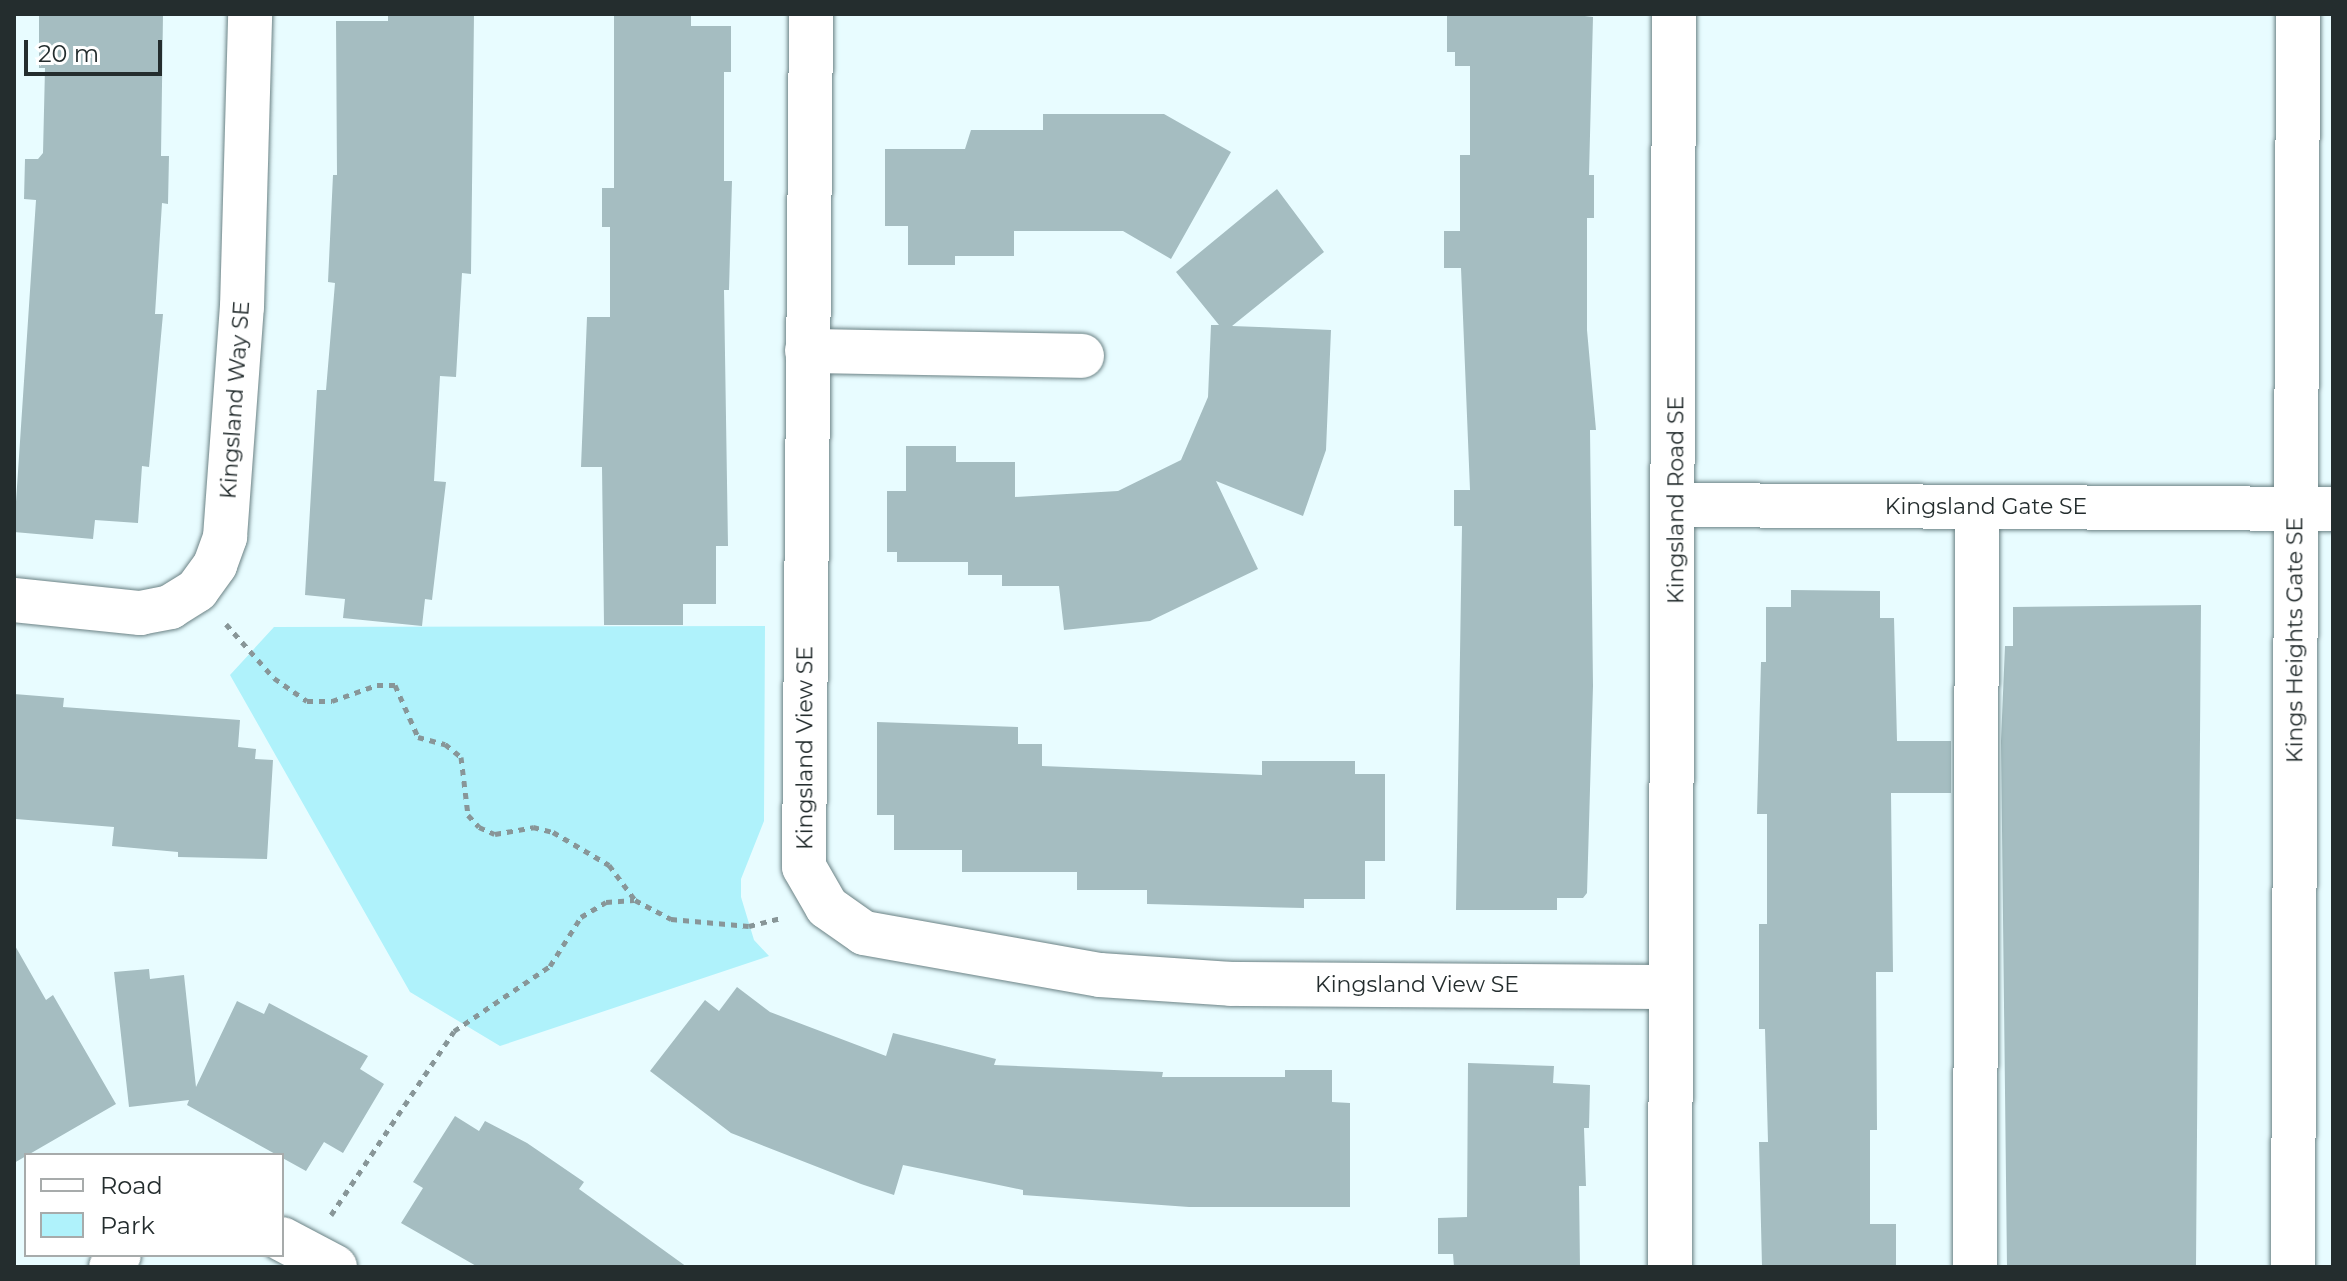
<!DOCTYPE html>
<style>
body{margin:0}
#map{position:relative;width:2347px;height:1281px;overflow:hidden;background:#e8fcff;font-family:Montserrat,sans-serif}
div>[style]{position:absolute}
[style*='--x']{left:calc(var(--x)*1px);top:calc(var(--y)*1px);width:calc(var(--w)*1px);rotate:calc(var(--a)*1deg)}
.green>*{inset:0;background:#aff2fb}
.building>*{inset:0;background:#a5bdc1}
.path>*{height:5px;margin-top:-2.5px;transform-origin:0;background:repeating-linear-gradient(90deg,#889698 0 6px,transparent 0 12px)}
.roads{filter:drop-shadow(0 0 2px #6b8285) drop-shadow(0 0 2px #6b8285)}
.minor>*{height:44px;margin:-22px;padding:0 22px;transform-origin:22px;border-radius:22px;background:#fff}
span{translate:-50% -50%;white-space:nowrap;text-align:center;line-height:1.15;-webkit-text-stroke:8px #fff;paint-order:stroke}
.street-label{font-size:22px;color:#242d2e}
.frame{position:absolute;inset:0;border:16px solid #242d2e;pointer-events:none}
.legend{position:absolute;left:24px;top:1153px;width:260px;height:104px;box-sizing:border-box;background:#fff;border:2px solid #a7abab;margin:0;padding:10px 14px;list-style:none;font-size:24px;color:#242d2e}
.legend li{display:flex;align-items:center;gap:16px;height:40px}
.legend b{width:40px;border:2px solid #a7abab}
.scale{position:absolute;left:24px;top:40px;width:138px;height:36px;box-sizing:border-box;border:4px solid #242d2e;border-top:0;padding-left:10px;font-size:24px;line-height:28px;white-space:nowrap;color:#242d2e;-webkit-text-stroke:6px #fff;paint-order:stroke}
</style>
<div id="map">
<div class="green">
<div style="clip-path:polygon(765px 626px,764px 821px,741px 879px,741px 897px,754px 940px,769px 956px,500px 1046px,410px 992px,230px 675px,274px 627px)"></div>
</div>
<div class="building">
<div style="clip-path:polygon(39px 14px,163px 14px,161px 156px,169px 156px,168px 204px,162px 203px,155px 314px,163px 314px,149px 467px,142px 466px,138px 523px,95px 520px,93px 539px,14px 532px,36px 200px,24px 199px,25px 159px,38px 159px,43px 153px,45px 68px,39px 68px)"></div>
<div style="clip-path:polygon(388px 14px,474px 14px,471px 274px,462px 273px,456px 377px,440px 376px,434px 481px,446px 482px,432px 600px,425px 599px,422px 626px,343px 618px,345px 599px,305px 595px,317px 390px,326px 390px,335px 283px,328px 282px,333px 175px,337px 175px,336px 21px,388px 21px)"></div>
<div style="clip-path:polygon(614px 14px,691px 14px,691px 26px,731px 26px,731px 72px,724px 72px,724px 181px,732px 181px,729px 290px,724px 290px,728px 546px,716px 546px,716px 604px,683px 604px,683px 625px,604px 625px,602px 467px,581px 467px,587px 317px,610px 317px,610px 227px,602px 227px,602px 188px,614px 188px)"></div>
<div style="clip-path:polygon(1568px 14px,1593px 17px,1589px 175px,1594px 175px,1594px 218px,1587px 218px,1587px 330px,1596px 430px,1590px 430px,1593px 686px,1587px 893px,1583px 898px,1557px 898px,1557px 910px,1456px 910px,1462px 526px,1454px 526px,1454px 490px,1470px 490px,1461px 268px,1444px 268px,1444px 231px,1460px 231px,1460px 155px,1470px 155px,1470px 66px,1455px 66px,1455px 52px,1447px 52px,1447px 15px)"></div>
<div style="clip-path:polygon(1043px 114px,1164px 114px,1231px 152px,1171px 259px,1123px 231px,1014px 231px,1014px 256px,955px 256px,955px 265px,908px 265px,908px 226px,885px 226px,885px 149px,965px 149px,971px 130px,1043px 130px)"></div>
<div style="clip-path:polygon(1277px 189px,1324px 252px,1232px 326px,1331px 330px,1326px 450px,1303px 516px,1216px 481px,1258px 569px,1150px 621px,1064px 630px,1059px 586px,1002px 586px,1002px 575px,968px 575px,968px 562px,897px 562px,897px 552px,887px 552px,887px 491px,906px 491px,906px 446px,956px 446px,956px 462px,1015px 462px,1015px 497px,1118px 491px,1181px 460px,1208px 397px,1211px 325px,1219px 325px,1176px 272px)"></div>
<div style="clip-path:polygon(1791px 590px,1880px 591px,1880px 618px,1894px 618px,1897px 741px,1951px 741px,1951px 793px,1891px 793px,1893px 972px,1876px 972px,1877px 1130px,1870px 1130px,1870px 1224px,1896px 1224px,1896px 1267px,1762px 1267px,1759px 1142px,1768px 1142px,1765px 1029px,1759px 1029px,1759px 924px,1767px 924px,1767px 814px,1757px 814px,1761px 662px,1766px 662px,1766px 607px,1791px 607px)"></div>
<div style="clip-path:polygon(2201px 605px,2196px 1267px,2007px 1267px,2001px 741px,2005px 646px,2013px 646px,2013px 607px)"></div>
<div style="clip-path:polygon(14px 694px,64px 698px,63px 707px,240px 720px,238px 747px,256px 749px,255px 759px,273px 760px,267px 859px,178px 857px,178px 852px,112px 846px,114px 827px,16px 819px)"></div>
<div style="clip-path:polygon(877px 722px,1018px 727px,1018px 744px,1042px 744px,1042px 766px,1262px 775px,1262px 761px,1355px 761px,1355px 774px,1385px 774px,1385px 861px,1365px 861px,1365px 899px,1304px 899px,1304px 908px,1147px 904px,1147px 890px,1077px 890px,1077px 872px,962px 872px,962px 850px,894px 850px,894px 815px,877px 815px)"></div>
<div style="clip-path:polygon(14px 944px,46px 1000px,53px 995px,116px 1104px,14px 1163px)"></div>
<div style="clip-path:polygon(149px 969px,150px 979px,184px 975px,196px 1087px,237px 1001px,264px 1014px,269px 1003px,368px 1056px,360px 1069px,384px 1084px,343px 1153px,324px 1142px,306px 1171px,187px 1105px,189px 1100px,129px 1107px,114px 972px)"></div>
<div style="clip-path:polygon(737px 987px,770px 1012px,886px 1056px,893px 1033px,996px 1059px,994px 1065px,1163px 1072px,1162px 1077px,1285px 1077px,1285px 1070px,1332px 1070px,1332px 1102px,1350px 1103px,1350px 1207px,1189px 1207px,1023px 1195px,1023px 1190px,903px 1165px,894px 1195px,861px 1184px,731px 1133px,650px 1071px,705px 1000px,719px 1011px)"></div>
<div style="clip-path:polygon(1468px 1063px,1554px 1066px,1553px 1083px,1590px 1085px,1589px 1128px,1584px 1128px,1586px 1186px,1579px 1186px,1580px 1267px,1454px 1267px,1453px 1254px,1438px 1254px,1438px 1218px,1467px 1217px)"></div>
<div style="clip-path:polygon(455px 1116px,479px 1131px,485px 1121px,527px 1143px,584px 1182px,579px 1189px,687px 1267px,478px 1267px,401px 1223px,423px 1188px,413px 1182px)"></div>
</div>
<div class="path">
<div style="--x:226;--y:624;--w:72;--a:48.4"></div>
<div style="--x:274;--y:678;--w:40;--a:34.9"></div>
<div style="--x:307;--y:701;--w:25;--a:0"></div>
<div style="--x:332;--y:701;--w:48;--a:-19.6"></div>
<div style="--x:377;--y:685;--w:18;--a:0"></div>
<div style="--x:395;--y:685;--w:57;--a:66.1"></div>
<div style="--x:418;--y:737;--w:28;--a:15"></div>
<div style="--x:445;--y:744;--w:21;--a:39"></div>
<div style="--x:461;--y:757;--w:58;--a:83.1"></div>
<div style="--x:468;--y:815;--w:16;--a:47"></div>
<div style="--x:479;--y:827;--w:17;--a:24"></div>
<div style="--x:495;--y:834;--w:39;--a:-10"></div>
<div style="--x:533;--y:827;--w:21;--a:14"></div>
<div style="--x:553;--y:832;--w:65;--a:30.5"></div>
<div style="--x:609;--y:865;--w:44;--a:53.4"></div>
<div style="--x:635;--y:900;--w:41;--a:27.8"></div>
<div style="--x:671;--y:919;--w:78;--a:5.1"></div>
<div style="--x:749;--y:926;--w:34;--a:-14"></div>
<div style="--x:331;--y:1215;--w:221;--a:-56.2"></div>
<div style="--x:454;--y:1031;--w:116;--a:-34.1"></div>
<div style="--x:550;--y:966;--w:58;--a:-57.7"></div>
<div style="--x:581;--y:917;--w:29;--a:-31"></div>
<div style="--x:606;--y:902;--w:28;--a:-4"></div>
</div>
<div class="roads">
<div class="minor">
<div style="--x:811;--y:14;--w:853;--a:90.47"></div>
<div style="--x:804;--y:867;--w:46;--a:60.1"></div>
<div style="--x:827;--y:907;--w:45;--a:35.1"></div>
<div style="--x:864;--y:933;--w:240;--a:10.1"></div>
<div style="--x:1100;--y:975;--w:131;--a:3.9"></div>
<div style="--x:1231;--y:984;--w:440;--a:0.4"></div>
<div style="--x:807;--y:351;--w:275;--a:1"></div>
<div style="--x:1677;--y:505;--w:656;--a:0.35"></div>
<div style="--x:14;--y:600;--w:127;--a:5.9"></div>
<div style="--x:140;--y:613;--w:31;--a:-11"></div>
<div style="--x:170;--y:607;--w:32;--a:-32"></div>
<div style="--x:197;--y:590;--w:31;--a:-54"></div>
<div style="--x:215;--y:565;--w:30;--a:-70"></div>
<div style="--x:225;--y:537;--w:231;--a:-85.8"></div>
<div style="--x:242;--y:307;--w:293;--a:-88.4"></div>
<div style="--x:282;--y:1239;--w:60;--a:27.8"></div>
<div style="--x:111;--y:1267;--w:14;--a:-56"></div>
<div style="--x:1670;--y:1267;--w:1253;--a:-89.82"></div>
<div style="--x:1975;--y:1267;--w:760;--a:-89.85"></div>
<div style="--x:2293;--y:1267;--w:1253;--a:-89.77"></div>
</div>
</div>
<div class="street-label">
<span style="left:235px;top:400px;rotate:-86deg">Kingsland Way SE</span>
<span style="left:1676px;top:500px;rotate:-90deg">Kingsland Road SE</span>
<span style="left:1986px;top:507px">Kingsland Gate SE</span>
<span style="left:2295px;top:640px;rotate:-90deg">Kings Heights Gate SE</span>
<span style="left:805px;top:748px;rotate:-90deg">Kingsland View SE</span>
<span style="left:1417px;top:985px">Kingsland View SE</span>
</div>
<div class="frame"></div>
<ul class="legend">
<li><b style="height:10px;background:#fff"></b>Road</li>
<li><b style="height:22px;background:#aff2fb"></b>Park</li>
</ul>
<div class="scale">20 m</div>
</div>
